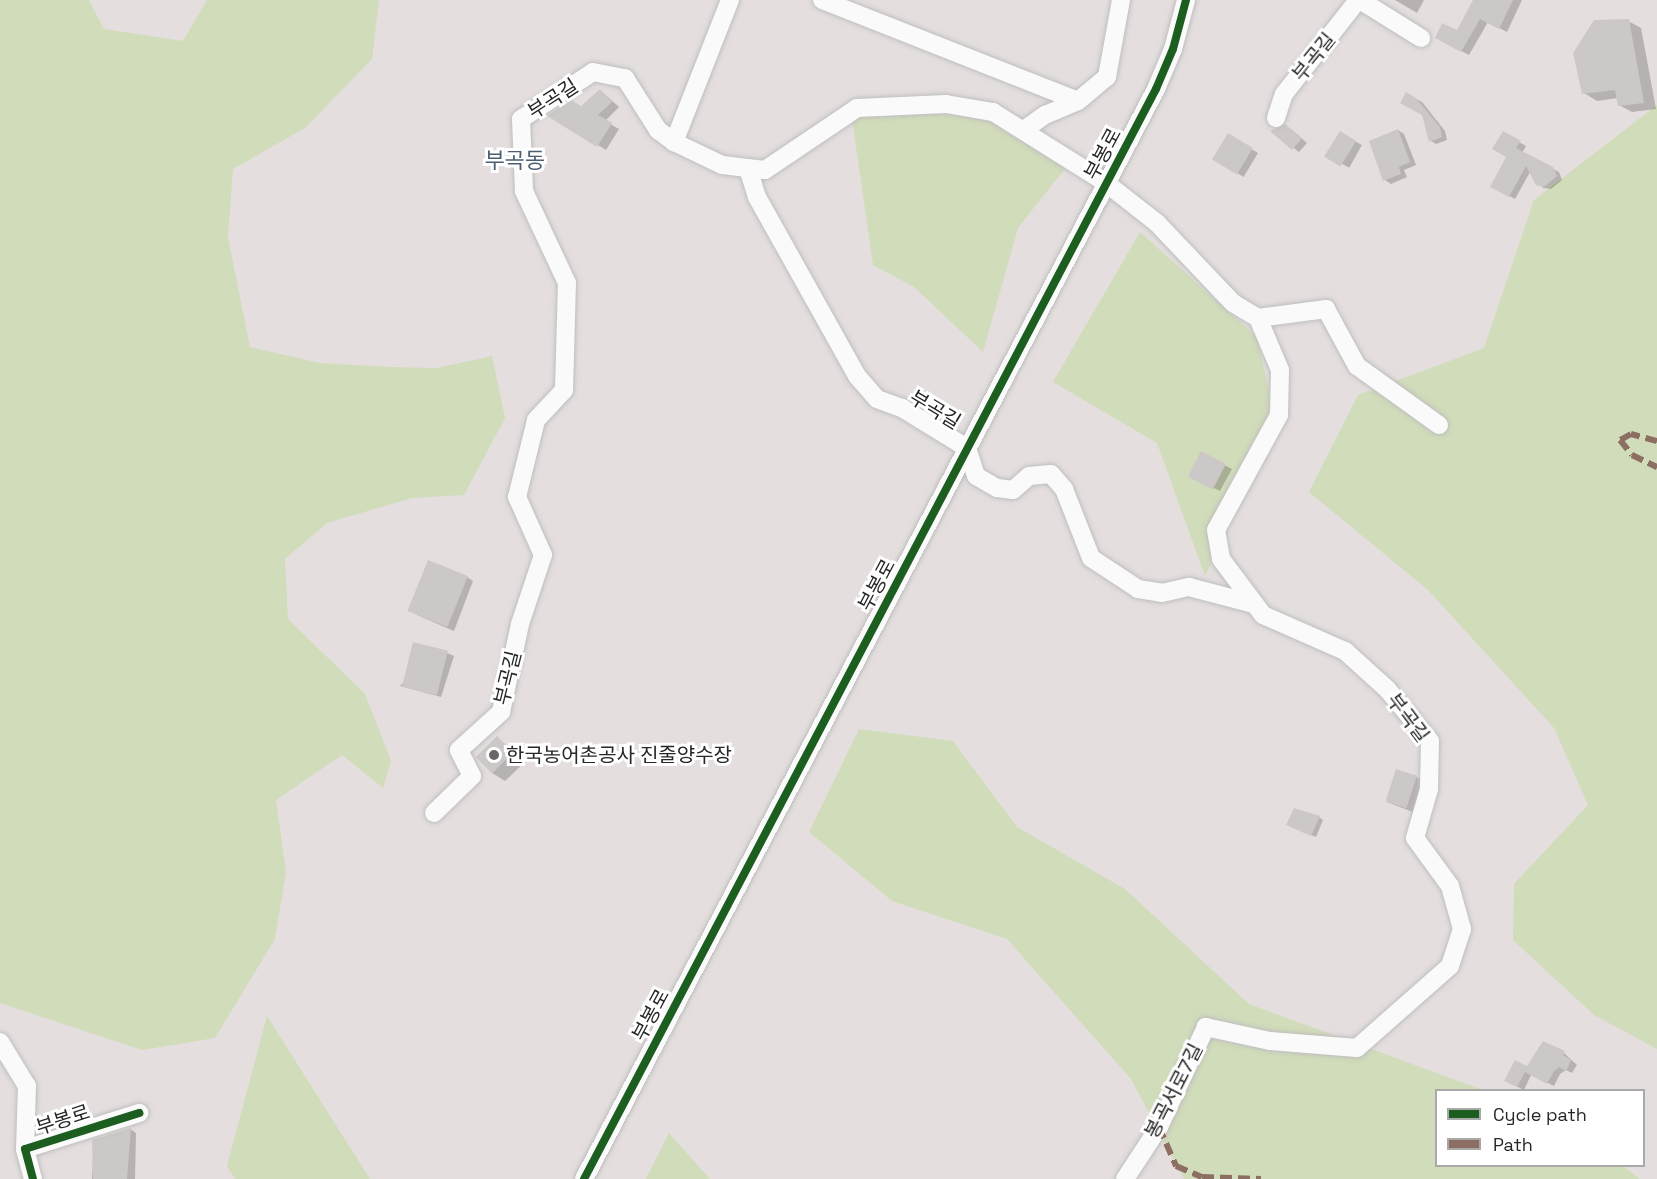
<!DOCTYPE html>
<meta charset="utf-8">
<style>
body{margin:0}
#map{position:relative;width:1657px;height:1179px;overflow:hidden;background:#e4dfde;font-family:"Space Grotesk","Noto Sans KR",sans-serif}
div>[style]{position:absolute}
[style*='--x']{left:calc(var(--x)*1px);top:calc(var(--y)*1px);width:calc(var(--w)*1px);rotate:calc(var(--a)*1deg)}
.green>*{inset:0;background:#d1dcba}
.shadow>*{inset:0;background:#0003;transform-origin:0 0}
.building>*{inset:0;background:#ccc8c7;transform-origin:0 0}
.roads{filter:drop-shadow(0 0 2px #bfbebf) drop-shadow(0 0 2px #bfbebf)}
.minor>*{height:18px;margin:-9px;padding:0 9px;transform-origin:9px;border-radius:9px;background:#fbfafa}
.quiet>*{height:6px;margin-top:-3px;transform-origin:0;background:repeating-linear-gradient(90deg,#8d6e63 0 12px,transparent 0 18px)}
.cycleway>*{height:8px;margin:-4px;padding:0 4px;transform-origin:4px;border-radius:4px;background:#1b5e20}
.dots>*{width:16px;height:16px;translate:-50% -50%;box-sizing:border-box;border:3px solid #fff;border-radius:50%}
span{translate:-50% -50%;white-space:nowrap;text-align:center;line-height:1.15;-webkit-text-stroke:6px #fff;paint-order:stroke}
.street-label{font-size:20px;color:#272727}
.poi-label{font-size:20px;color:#272727}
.left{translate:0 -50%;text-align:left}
.quarter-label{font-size:22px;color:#4d5e73}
.legend{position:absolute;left:1435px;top:1089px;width:210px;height:78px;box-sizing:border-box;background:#fff;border:2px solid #a9a9a9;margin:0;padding:8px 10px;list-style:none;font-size:18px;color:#272727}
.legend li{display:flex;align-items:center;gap:12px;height:30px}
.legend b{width:30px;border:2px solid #a9a9a9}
</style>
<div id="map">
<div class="green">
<div style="clip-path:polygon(0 0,89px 0,104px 29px,183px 41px,207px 0,379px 0,372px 59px,305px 128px,233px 169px,228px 237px,250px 347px,320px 363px,390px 367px,437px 368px,492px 356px,505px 418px,464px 495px,412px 498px,327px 523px,285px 559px,288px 619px,365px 694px,391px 761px,383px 788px,342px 755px,276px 800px,286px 872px,275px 939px,215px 1038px,142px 1050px,0 1003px)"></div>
<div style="clip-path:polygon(1657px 105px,1657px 1049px,1594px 1015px,1513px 940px,1514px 884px,1588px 805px,1554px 728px,1428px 590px,1309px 492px,1358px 395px,1484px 348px,1534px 200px)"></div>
<div style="clip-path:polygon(900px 111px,992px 118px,1071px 161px,1018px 228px,983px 352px,914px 287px,873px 265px,852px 119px)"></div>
<div style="clip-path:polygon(1140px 232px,1257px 337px,1272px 405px,1252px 459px,1215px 516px,1209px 543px,1211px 563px,1205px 576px,1157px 443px,1053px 382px)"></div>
<div style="clip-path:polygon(859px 729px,953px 741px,1017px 827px,1125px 889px,1249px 1004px,1483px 1090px,1436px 1090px,1436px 1166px,1623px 1166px,1640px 1179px,1184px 1179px,1131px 1079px,1007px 939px,892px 901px,809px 832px)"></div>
<div style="clip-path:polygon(267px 1016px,370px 1179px,235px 1179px,227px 1166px)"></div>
<div style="clip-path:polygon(669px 1133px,710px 1179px,646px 1179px)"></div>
</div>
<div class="shadow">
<div style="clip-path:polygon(1395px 0,1424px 0,1417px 13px)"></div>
<div style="clip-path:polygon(1475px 0,1522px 0,1507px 32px,1488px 22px,1469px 55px,1437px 38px,1458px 32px)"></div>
<div style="clip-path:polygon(1628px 21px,1641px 28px,1656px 109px,1632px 112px,1619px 105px,1618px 98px,1597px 101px,1584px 93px)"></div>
<div style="clip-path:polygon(601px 91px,619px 107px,605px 121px,619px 129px,606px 150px,550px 116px,581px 108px)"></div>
<div style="clip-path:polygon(1406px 94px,1422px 102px,1445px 131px,1447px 140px,1436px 144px,1431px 141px,1424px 114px)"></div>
<div style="clip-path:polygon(1292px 130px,1307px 143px,1299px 152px,1272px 131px)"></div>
<div style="clip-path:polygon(1398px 130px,1404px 134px,1416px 165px,1404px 170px,1407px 177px,1391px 184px,1385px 180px)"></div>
<div style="left:1340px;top:133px;width:25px;height:26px;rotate:29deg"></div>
<div style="clip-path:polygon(1503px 133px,1526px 146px,1522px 153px,1559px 172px,1562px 180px,1551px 189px,1543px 188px,1530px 172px,1515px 199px,1492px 187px,1508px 157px)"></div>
<div style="left:1228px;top:135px;width:35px;height:28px;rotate:31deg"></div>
<div style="clip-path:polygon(1201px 453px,1232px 469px,1220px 491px,1195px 479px)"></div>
<div style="clip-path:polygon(467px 577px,473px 581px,454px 631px,417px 615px)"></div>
<div style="clip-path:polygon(436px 648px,454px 656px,441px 697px,400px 686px)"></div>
<div style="clip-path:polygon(497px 738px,526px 761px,505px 781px,492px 773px)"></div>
<div style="clip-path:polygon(1416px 777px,1422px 780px,1413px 812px,1387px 802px)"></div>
<div style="clip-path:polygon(1319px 817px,1323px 820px,1316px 837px,1292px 827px)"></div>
<div style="clip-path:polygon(1564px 1053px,1577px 1065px,1572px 1073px,1566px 1070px,1560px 1074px,1554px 1086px,1531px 1075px,1524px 1090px,1512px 1084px,1527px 1068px)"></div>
<div style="clip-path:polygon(130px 1129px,136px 1133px,135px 1179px,92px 1179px,94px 1141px)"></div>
</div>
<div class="building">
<div style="clip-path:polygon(1473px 0,1513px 0,1499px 29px,1480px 19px,1461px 52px,1435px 38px,1442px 23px,1457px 30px)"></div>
<div style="clip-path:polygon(1629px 19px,1644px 103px,1618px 106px,1615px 90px,1582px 94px,1573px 53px,1594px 20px)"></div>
<div style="clip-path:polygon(600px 89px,612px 102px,598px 115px,612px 123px,597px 147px,547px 116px,571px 100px,581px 106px)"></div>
<div style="clip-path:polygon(1406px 92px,1416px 98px,1440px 127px,1442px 137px,1429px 142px,1422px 115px,1400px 103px)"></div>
<div style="clip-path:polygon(1285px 124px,1302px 138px,1292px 150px,1270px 131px)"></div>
<div style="clip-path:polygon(1398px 129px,1410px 162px,1399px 167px,1401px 174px,1383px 181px,1369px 141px)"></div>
<div style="left:1340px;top:131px;width:19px;height:30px;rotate:32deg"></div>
<div style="clip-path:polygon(1503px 131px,1521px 141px,1516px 148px,1553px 167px,1557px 176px,1544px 187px,1536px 185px,1526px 166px,1509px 197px,1490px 187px,1506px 157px,1492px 149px)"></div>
<div style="left:1228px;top:133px;width:29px;height:31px;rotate:31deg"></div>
<div style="left:1201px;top:451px;width:28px;height:29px;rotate:27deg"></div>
<div style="left:428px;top:560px;width:43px;height:55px;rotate:22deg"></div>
<div style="left:413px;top:642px;width:36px;height:46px;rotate:14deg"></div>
<div style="left:497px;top:736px;width:23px;height:30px;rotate:45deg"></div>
<div style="left:1396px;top:769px;width:22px;height:34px;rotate:18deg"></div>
<div style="clip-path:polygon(1294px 808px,1320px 816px,1311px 836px,1286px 825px)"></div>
<div style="clip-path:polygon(1543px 1041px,1565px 1051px,1563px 1055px,1571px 1060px,1566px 1071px,1559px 1067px,1554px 1071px,1547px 1084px,1525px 1072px,1517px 1087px,1504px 1081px,1515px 1060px,1527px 1066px)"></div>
<div style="clip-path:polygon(131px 1128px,127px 1179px,93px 1179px,92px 1140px)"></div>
</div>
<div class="roads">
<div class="minor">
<div style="--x:730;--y:0;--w:153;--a:111.5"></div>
<div style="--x:674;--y:142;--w:53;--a:25.6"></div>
<div style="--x:722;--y:165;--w:43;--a:6.6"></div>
<div style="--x:765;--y:170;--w:111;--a:-34"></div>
<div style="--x:857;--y:108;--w:89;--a:-2.6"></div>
<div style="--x:946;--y:104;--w:48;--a:9.7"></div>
<div style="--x:993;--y:112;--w:133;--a:32.1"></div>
<div style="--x:1106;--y:183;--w:65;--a:38.1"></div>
<div style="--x:1157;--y:223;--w:110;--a:46.5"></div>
<div style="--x:1233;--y:303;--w:29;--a:31"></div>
<div style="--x:1258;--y:318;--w:56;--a:67.1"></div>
<div style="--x:1280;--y:370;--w:45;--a:91.3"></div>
<div style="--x:1279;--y:415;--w:131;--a:118.7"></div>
<div style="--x:1216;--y:530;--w:29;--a:80"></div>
<div style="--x:1221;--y:559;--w:70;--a:53.1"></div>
<div style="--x:1263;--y:615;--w:90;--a:23.7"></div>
<div style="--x:1345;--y:651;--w:57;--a:42.1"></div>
<div style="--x:1387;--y:689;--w:67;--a:50.4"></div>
<div style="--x:1430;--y:741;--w:48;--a:91.2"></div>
<div style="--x:1429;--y:789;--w:51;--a:105.9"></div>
<div style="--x:1415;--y:838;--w:59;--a:53.9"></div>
<div style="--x:1450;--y:886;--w:45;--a:74.4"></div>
<div style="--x:1462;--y:929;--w:39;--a:108"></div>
<div style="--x:1450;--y:966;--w:124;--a:138.6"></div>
<div style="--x:1357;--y:1048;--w:87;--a:-175.4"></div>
<div style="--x:1270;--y:1041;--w:66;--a:-167.7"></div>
<div style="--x:1206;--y:1027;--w:110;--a:115.2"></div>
<div style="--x:1159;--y:1127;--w:62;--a:123.2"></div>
<div style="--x:822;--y:0;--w:275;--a:21.5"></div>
<div style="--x:1360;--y:0;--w:72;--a:31.9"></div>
<div style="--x:1276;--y:118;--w:25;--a:-72"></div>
<div style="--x:1284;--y:94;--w:120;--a:-51.8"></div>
<div style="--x:1024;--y:130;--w:26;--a:-36"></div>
<div style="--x:1045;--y:115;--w:36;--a:-23"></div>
<div style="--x:1078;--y:101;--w:38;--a:-40"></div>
<div style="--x:1107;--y:77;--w:78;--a:-79.7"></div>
<div style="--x:748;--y:168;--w:30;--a:73"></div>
<div style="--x:757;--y:197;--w:205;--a:60.8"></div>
<div style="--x:857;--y:376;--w:30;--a:49"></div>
<div style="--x:877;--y:399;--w:27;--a:20"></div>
<div style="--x:902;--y:408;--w:76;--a:31.6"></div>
<div style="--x:967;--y:448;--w:29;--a:72"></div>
<div style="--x:976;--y:476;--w:24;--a:30"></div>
<div style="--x:997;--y:488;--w:16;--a:7"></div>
<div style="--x:1013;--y:490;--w:21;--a:-41"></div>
<div style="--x:1029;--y:476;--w:22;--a:-5"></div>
<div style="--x:1051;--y:474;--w:20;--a:49"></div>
<div style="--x:1064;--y:489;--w:74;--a:68.6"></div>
<div style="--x:1091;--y:558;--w:56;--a:33.4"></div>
<div style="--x:1138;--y:589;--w:24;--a:9"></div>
<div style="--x:1162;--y:593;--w:28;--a:-13"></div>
<div style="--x:1189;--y:587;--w:67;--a:14.7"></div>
<div style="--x:1258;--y:318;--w:69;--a:-7.5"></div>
<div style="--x:1326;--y:309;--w:65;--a:61.5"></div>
<div style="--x:1357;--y:366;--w:101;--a:35.7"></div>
<div style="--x:434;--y:813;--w:53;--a:-44.2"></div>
<div style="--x:472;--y:776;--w:29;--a:-117"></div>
<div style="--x:459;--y:750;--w:57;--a:-42.1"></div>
<div style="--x:501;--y:712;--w:90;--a:-77.8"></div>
<div style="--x:520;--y:624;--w:73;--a:-71.6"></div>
<div style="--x:543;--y:555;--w:64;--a:-114.1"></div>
<div style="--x:517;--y:497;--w:79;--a:-76.1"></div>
<div style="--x:536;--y:420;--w:41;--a:-47"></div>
<div style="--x:564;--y:390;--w:107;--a:-88.4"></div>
<div style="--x:567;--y:283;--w:102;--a:-115.1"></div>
<div style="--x:524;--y:191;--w:72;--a:-92.4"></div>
<div style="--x:521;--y:119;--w:86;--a:-33.1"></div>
<div style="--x:593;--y:72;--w:33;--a:11"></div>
<div style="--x:625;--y:78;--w:62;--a:57.6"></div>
<div style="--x:658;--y:130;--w:20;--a:37"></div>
<div style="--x:0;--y:1042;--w:52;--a:58.5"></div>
<div style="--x:27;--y:1086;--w:63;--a:91.8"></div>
<div style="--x:33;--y:1179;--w:31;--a:-105"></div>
<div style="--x:25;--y:1149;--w:120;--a:-17.5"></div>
<div style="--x:584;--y:1179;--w:1231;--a:-62.31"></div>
<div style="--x:1156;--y:89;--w:43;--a:-67"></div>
<div style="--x:1173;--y:49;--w:51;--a:-75.1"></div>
</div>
</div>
<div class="quiet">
<div style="--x:1657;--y:441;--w:27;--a:-165"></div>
<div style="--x:1631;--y:434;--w:13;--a:151"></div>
<div style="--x:1620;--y:440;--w:19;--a:51"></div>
<div style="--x:1632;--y:455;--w:28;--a:26"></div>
<div style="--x:1159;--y:1127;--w:43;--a:66.4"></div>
<div style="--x:1176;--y:1166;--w:28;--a:23"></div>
<div style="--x:1202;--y:1177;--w:59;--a:1.9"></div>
</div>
<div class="cycleway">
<div style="--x:33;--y:1179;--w:31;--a:-105"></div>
<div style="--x:25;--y:1149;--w:120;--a:-17.5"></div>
<div style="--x:584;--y:1179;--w:1231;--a:-62.31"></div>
<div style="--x:1156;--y:89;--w:43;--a:-67"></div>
<div style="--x:1173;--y:49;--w:51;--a:-75.1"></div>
</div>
<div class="dots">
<div style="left:494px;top:755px;background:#696767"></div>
</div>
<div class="street-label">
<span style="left:1314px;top:57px;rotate:-51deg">부곡길</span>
<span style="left:553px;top:99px;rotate:-33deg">부곡길</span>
<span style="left:1103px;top:154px;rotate:-62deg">부봉로</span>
<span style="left:935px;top:410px;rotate:31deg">부곡길</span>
<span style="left:877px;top:585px;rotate:-62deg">부봉로</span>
<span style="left:508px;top:678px;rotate:-76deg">부곡길</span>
<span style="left:1408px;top:718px;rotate:53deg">부곡길</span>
<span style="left:651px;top:1015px;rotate:-62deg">부봉로</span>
<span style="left:1174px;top:1091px;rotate:-63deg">봉곡서로7길</span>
<span style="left:63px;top:1120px;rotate:-18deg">부봉로</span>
</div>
<div class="poi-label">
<span class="left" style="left:506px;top:755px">한국농어촌공사 진줄양수장</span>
</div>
<div class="quarter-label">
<span style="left:515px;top:161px">부곡동</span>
</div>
<ul class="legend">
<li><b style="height:8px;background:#1b5e20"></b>Cycle path</li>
<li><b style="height:8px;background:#8d6e63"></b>Path</li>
</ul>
</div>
